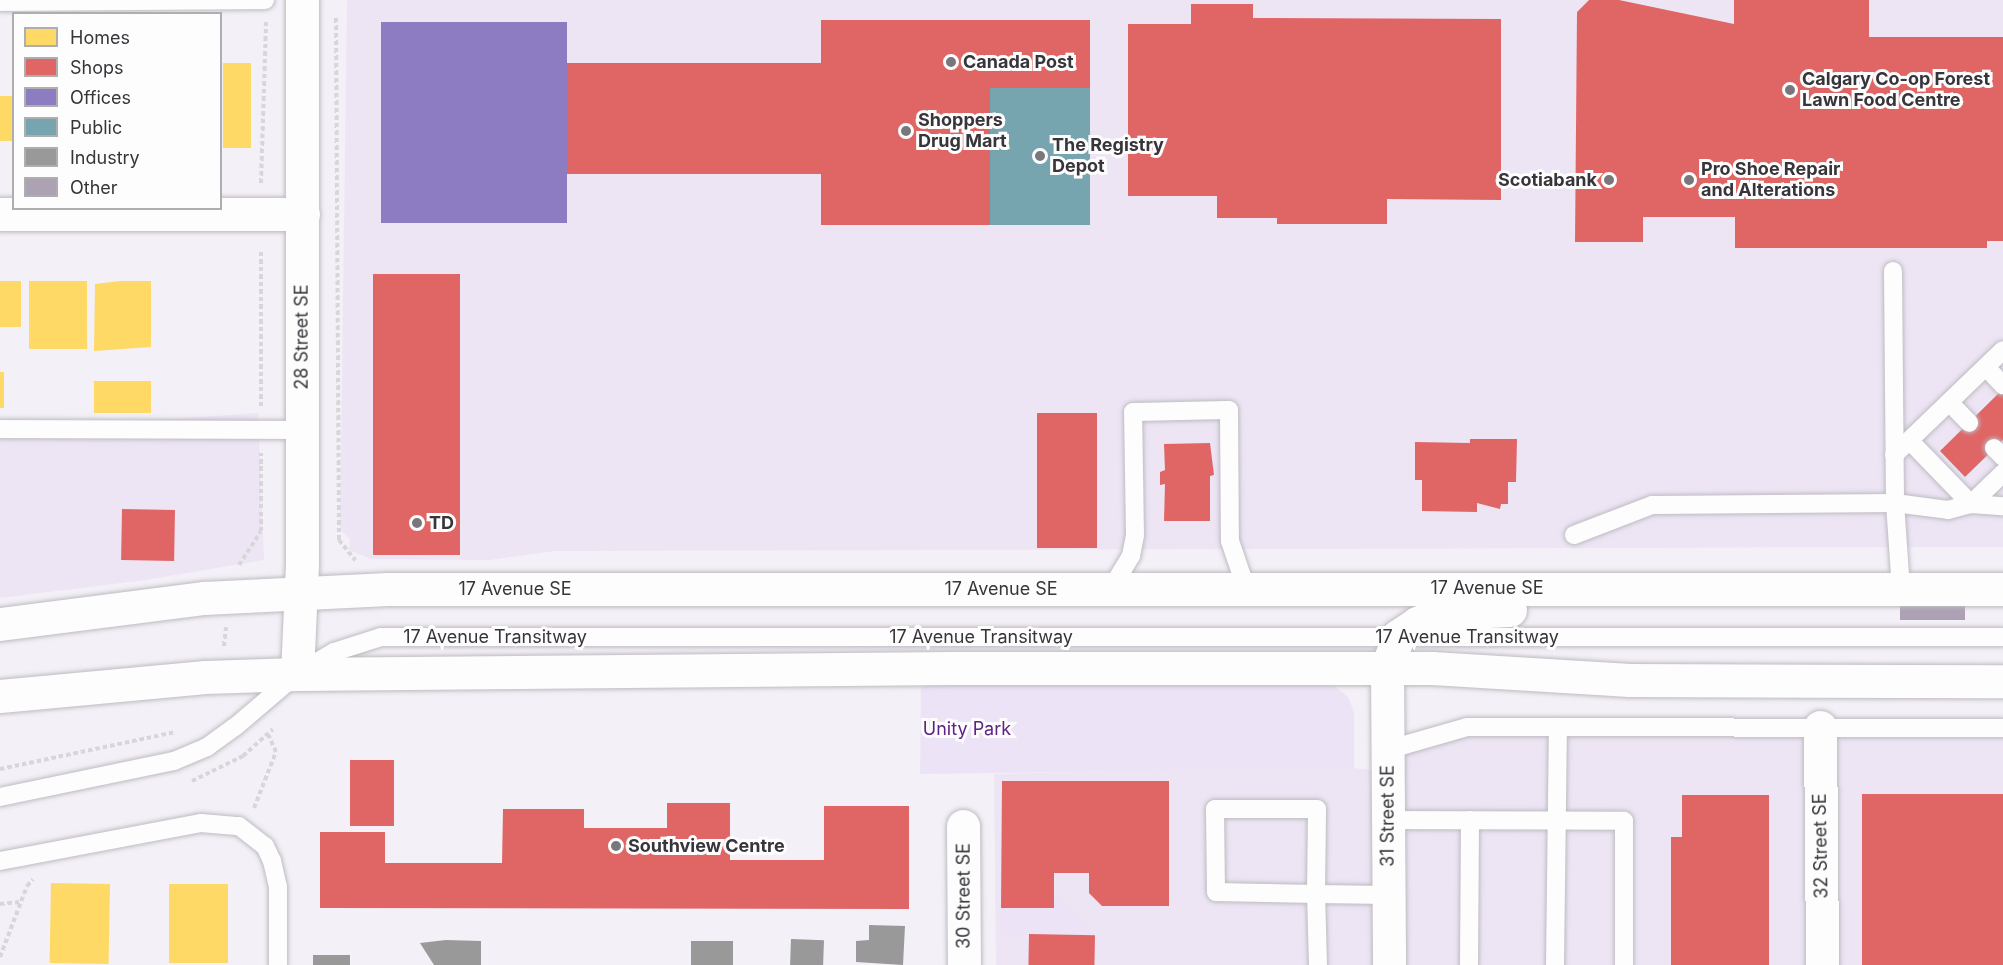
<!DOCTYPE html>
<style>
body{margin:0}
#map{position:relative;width:2003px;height:965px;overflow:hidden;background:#f4f0f7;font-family:Inter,sans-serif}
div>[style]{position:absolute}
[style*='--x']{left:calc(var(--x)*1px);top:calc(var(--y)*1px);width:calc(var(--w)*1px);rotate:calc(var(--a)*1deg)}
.built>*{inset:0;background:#ede5f4}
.green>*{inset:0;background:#ede3f6}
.homes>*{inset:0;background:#ffd966;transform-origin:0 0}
.shops>*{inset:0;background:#e06666;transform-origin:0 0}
.offices>*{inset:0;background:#8e7cc3;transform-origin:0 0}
.public>*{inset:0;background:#76a5af;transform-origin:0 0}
.industry>*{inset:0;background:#999;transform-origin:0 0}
.building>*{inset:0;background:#aca2b4;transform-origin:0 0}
.path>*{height:4px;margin-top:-2px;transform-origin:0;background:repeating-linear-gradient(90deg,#d7d6d8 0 4.5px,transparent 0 7.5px)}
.roads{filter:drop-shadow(0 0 2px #bebbc1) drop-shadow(0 0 2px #bebbc1)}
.service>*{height:18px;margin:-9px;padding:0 9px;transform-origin:9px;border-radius:9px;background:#fdfdfe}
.minor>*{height:33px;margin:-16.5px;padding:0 16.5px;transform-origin:16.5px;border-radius:16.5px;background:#fdfdfe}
.tertiary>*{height:33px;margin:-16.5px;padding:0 16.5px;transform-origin:16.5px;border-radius:16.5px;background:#fdfdfe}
.secondary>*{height:33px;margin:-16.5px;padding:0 16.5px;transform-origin:16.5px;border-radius:16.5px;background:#fdfdfe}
.dots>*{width:16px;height:16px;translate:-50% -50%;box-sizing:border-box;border:3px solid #fdfdfd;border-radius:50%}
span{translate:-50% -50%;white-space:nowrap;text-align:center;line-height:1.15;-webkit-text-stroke:6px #fdfdfd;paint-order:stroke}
.poi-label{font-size:18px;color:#37353a;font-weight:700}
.left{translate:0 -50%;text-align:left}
.right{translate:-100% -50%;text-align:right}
.street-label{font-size:18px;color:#37353a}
.park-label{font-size:18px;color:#5e2382}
.legend{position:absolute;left:12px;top:12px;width:210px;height:198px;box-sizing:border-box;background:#fdfdfd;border:2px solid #aeadaf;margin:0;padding:8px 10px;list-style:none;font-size:18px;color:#37353a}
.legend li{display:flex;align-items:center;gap:12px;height:30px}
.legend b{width:30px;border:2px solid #aeadaf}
</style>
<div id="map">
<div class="built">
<div style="clip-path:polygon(347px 0,2003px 0,2003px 547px,554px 551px,490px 560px,371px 559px,349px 550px,350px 539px,340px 530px)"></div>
<div style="clip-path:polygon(258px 413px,264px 560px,146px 580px,0 598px,0 422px,159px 420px)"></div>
<div style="clip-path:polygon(2003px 725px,2003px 965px,996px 965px,994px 774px,1206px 769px,1354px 768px,1386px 772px,1387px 750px,1437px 735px)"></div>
</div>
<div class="green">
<div style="clip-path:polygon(921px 683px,1316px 683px,1334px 686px,1348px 697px,1354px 712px,1354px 768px,920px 774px)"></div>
<div style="clip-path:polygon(1054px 894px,1095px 935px,1001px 934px,1001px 908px,1053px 908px)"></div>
</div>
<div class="homes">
<div style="left:223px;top:63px;width:28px;height:85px"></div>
<div style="left:0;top:96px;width:14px;height:45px"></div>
<div style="left:0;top:281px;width:21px;height:46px"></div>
<div style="left:29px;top:281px;width:58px;height:68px"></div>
<div style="clip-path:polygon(120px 281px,151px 281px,151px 347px,94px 351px,95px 284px)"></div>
<div style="left:0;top:372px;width:4px;height:36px"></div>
<div style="left:94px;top:381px;width:57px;height:32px"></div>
<div style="left:51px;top:883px;width:59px;height:80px;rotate:1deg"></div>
<div style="left:169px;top:884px;width:59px;height:79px"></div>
</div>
<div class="shops">
<div style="clip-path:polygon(1589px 0,1619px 0,1734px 24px,1734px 0,1869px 0,1869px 37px,2003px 37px,2003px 241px,1987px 241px,1987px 248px,1735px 248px,1735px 217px,1643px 217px,1643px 242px,1575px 242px,1577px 12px)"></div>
<div style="clip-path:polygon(1191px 4px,1253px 4px,1253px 18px,1501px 19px,1501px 200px,1387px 199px,1387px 224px,1277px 224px,1277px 218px,1217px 218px,1217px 196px,1128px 196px,1128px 24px,1191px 24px)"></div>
<div style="clip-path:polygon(821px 20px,1090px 20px,1090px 88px,990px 88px,990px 225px,821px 225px,821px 174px,567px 174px,567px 63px,821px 63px)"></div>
<div style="left:373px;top:274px;width:87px;height:281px"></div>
<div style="clip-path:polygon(2003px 389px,2003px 440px,1965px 477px,1940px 451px)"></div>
<div style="left:1037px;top:413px;width:60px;height:135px"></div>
<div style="clip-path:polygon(1470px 439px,1517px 439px,1516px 482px,1508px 482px,1508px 504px,1501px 504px,1500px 509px,1477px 503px,1477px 512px,1422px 511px,1422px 480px,1415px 480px,1415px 442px,1470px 443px)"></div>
<div style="clip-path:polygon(1210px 443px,1214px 475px,1210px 476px,1210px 521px,1164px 521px,1165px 484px,1160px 485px,1160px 472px,1165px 470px,1164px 444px)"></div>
<div style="left:122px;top:509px;width:53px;height:51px;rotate:1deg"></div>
<div style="left:350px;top:760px;width:44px;height:66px"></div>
<div style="clip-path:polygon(1002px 781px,1169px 781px,1169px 906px,1102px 906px,1089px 893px,1089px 873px,1054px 873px,1054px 908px,1001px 908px)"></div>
<div style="left:2003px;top:794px;width:171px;height:141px;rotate:90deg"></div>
<div style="clip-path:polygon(1682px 795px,1769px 795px,1769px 965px,1671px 965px,1671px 837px,1682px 837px)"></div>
<div style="clip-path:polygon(667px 803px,730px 803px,730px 860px,824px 860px,824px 806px,909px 806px,909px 909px,320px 908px,320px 832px,385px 832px,385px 863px,502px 863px,503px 809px,584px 809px,584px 828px,667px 828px)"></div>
<div style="left:1029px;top:934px;width:66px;height:31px;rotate:1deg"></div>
</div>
<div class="offices">
<div style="left:381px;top:22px;width:186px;height:201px"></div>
</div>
<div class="public">
<div style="left:990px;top:88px;width:100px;height:137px"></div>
</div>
<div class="industry">
<div style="clip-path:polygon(869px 925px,905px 926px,903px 965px,856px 962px,856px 941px,869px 940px)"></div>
<div style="left:791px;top:939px;width:33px;height:26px;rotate:2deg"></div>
<div style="clip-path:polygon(446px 940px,481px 941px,481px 965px,434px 965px,420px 943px)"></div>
<div style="left:691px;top:941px;width:42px;height:24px"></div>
<div style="left:313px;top:955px;width:37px;height:10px"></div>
</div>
<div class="building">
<div style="left:1900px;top:605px;width:65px;height:15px"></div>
</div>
<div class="path">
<div style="--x:336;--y:18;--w:522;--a:89.67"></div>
<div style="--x:339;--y:540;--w:26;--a:51"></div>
<div style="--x:261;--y:183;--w:161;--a:-88.2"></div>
<div style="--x:261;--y:252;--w:154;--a:90"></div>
<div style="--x:239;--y:565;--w:40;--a:-57.1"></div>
<div style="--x:261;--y:531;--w:78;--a:-90"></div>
<div style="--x:224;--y:646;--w:19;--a:-84"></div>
<div style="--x:0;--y:769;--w:179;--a:-11.9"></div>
<div style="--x:192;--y:781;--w:57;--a:-26.1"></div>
<div style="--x:243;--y:756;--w:40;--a:-42"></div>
<div style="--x:254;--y:808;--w:60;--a:-68.6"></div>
<div style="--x:276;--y:752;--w:20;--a:-114"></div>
<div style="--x:0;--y:904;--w:20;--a:-6"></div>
<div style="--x:0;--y:957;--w:76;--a:-69.2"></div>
<div style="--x:27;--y:886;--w:9;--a:-49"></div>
</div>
<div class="roads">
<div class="service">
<div style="--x:0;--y:2;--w:265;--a:-0.4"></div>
<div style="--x:1893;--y:271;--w:232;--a:89.5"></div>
<div style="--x:1895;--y:503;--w:86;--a:86"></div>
<div style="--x:1986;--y:367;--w:25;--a:47"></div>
<div style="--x:1949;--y:402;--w:29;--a:46"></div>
<div style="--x:0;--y:429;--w:302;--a:0.2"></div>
<div style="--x:1910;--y:441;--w:88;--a:45.9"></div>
<div style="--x:1994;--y:448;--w:13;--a:45"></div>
<div style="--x:1894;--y:455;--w:151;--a:-43.9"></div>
<div style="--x:1971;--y:504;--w:45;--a:-44.1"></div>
<div style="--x:1574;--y:535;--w:84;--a:-21"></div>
<div style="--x:1652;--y:505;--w:243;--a:-0.5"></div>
<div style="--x:1895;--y:503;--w:53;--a:7.5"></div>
<div style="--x:1948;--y:510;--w:24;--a:-15"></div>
<div style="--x:1971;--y:504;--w:32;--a:4"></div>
<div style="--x:1111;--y:589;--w:39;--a:-59"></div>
<div style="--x:1131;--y:556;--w:21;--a:-79"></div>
<div style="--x:1135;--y:535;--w:123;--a:-90.9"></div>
<div style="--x:1133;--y:412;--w:96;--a:-1.2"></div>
<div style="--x:1229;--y:410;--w:131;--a:89.6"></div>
<div style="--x:1230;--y:541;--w:50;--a:71.2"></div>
<div style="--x:1387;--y:750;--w:83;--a:-16"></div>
<div style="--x:1467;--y:727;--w:536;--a:0.11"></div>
<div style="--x:0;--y:797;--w:178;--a:-11.7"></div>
<div style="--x:174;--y:761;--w:36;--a:-23"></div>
<div style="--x:207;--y:747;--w:34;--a:-36"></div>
<div style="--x:235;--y:727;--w:82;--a:-40.5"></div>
<div style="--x:297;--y:674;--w:43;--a:-30.7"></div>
<div style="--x:334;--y:652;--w:49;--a:-17.7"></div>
<div style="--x:381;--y:637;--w:1622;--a:0"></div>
<div style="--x:1387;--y:820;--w:237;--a:0.2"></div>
<div style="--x:1624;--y:821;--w:144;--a:90"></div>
<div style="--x:0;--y:861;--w:205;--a:-10.7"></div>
<div style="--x:201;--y:823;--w:38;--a:5"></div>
<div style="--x:239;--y:826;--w:33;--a:38"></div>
<div style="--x:265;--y:846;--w:17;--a:65"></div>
<div style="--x:272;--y:861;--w:27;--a:77"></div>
<div style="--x:278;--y:887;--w:78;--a:90"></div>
<div style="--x:1318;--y:965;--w:71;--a:-91.6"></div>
<div style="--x:1316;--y:894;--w:85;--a:-89.3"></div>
<div style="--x:1317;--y:809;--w:102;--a:180"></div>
<div style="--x:1215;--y:809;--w:83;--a:89.3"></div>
<div style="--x:1216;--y:892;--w:100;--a:1.1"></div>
<div style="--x:1316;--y:894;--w:72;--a:0.8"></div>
<div style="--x:1469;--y:965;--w:145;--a:-89.6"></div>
<div style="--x:1555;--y:965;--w:238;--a:-89.3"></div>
</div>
<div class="minor">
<div style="--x:0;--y:214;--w:303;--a:0"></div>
<div style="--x:1387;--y:668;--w:297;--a:89.6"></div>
<div style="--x:1820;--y:727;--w:238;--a:89.5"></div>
<div style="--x:963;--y:826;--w:139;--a:89.6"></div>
</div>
<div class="tertiary">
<div style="--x:297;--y:674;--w:110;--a:-87.4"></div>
<div style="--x:302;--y:564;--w:564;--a:-90"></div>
</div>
<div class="secondary">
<div style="--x:0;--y:624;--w:206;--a:-7.3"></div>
<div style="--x:204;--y:598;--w:184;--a:-2.8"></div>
<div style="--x:388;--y:589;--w:1615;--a:0"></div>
<div style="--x:1387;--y:668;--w:34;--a:-71"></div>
<div style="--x:1398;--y:636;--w:23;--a:-34"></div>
<div style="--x:1417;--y:623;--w:26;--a:-23"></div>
<div style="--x:1441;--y:613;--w:69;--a:-2.5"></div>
<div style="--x:0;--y:696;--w:206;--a:-5.3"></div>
<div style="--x:205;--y:677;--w:92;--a:-1.9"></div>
<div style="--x:297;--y:674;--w:654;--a:-0.53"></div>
<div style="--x:951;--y:668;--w:481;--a:0"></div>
<div style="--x:1432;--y:668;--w:198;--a:3.5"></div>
<div style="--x:1630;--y:680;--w:373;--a:0.2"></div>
</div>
</div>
<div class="dots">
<div style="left:951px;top:62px;background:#79767c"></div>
<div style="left:1790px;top:90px;background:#79767c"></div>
<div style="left:906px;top:131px;background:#79767c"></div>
<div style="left:1040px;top:156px;background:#79767c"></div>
<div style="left:1609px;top:180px;background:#79767c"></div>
<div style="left:1689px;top:180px;background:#79767c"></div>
<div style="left:417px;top:523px;background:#79767c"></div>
<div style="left:616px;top:846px;background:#79767c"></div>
</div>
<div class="poi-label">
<span class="left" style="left:963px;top:62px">Canada Post</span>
<span class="left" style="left:1802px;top:90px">Calgary Co-op Forest<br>Lawn Food Centre</span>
<span class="left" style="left:918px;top:131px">Shoppers<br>Drug Mart</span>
<span class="left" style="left:1052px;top:156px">The Registry<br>Depot</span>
<span class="left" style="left:1701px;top:180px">Pro Shoe Repair<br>and Alterations</span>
<span class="right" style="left:1597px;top:180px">Scotiabank</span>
<span class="left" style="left:429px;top:523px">TD</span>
<span class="left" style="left:628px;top:846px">Southview Centre</span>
</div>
<div class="street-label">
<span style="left:302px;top:337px;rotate:-90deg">28 Street SE</span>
<span style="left:1487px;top:588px">17 Avenue SE</span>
<span style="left:515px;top:589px">17 Avenue SE</span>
<span style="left:1001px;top:589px">17 Avenue SE</span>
<span style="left:495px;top:637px">17 Avenue Transitway</span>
<span style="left:981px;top:637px">17 Avenue Transitway</span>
<span style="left:1467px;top:637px">17 Avenue Transitway</span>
<span style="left:1388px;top:816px;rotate:-90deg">31 Street SE</span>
<span style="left:1821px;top:846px;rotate:-91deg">32 Street SE</span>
<span style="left:964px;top:896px;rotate:-90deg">30 Street SE</span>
</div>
<div class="park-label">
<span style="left:967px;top:729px">Unity Park</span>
</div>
<ul class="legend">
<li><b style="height:16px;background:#ffd966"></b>Homes</li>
<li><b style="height:16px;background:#e06666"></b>Shops</li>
<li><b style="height:16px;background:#8e7cc3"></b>Offices</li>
<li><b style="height:16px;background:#76a5af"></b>Public</li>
<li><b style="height:16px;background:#999"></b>Industry</li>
<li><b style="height:16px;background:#aca2b4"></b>Other</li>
</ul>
</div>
